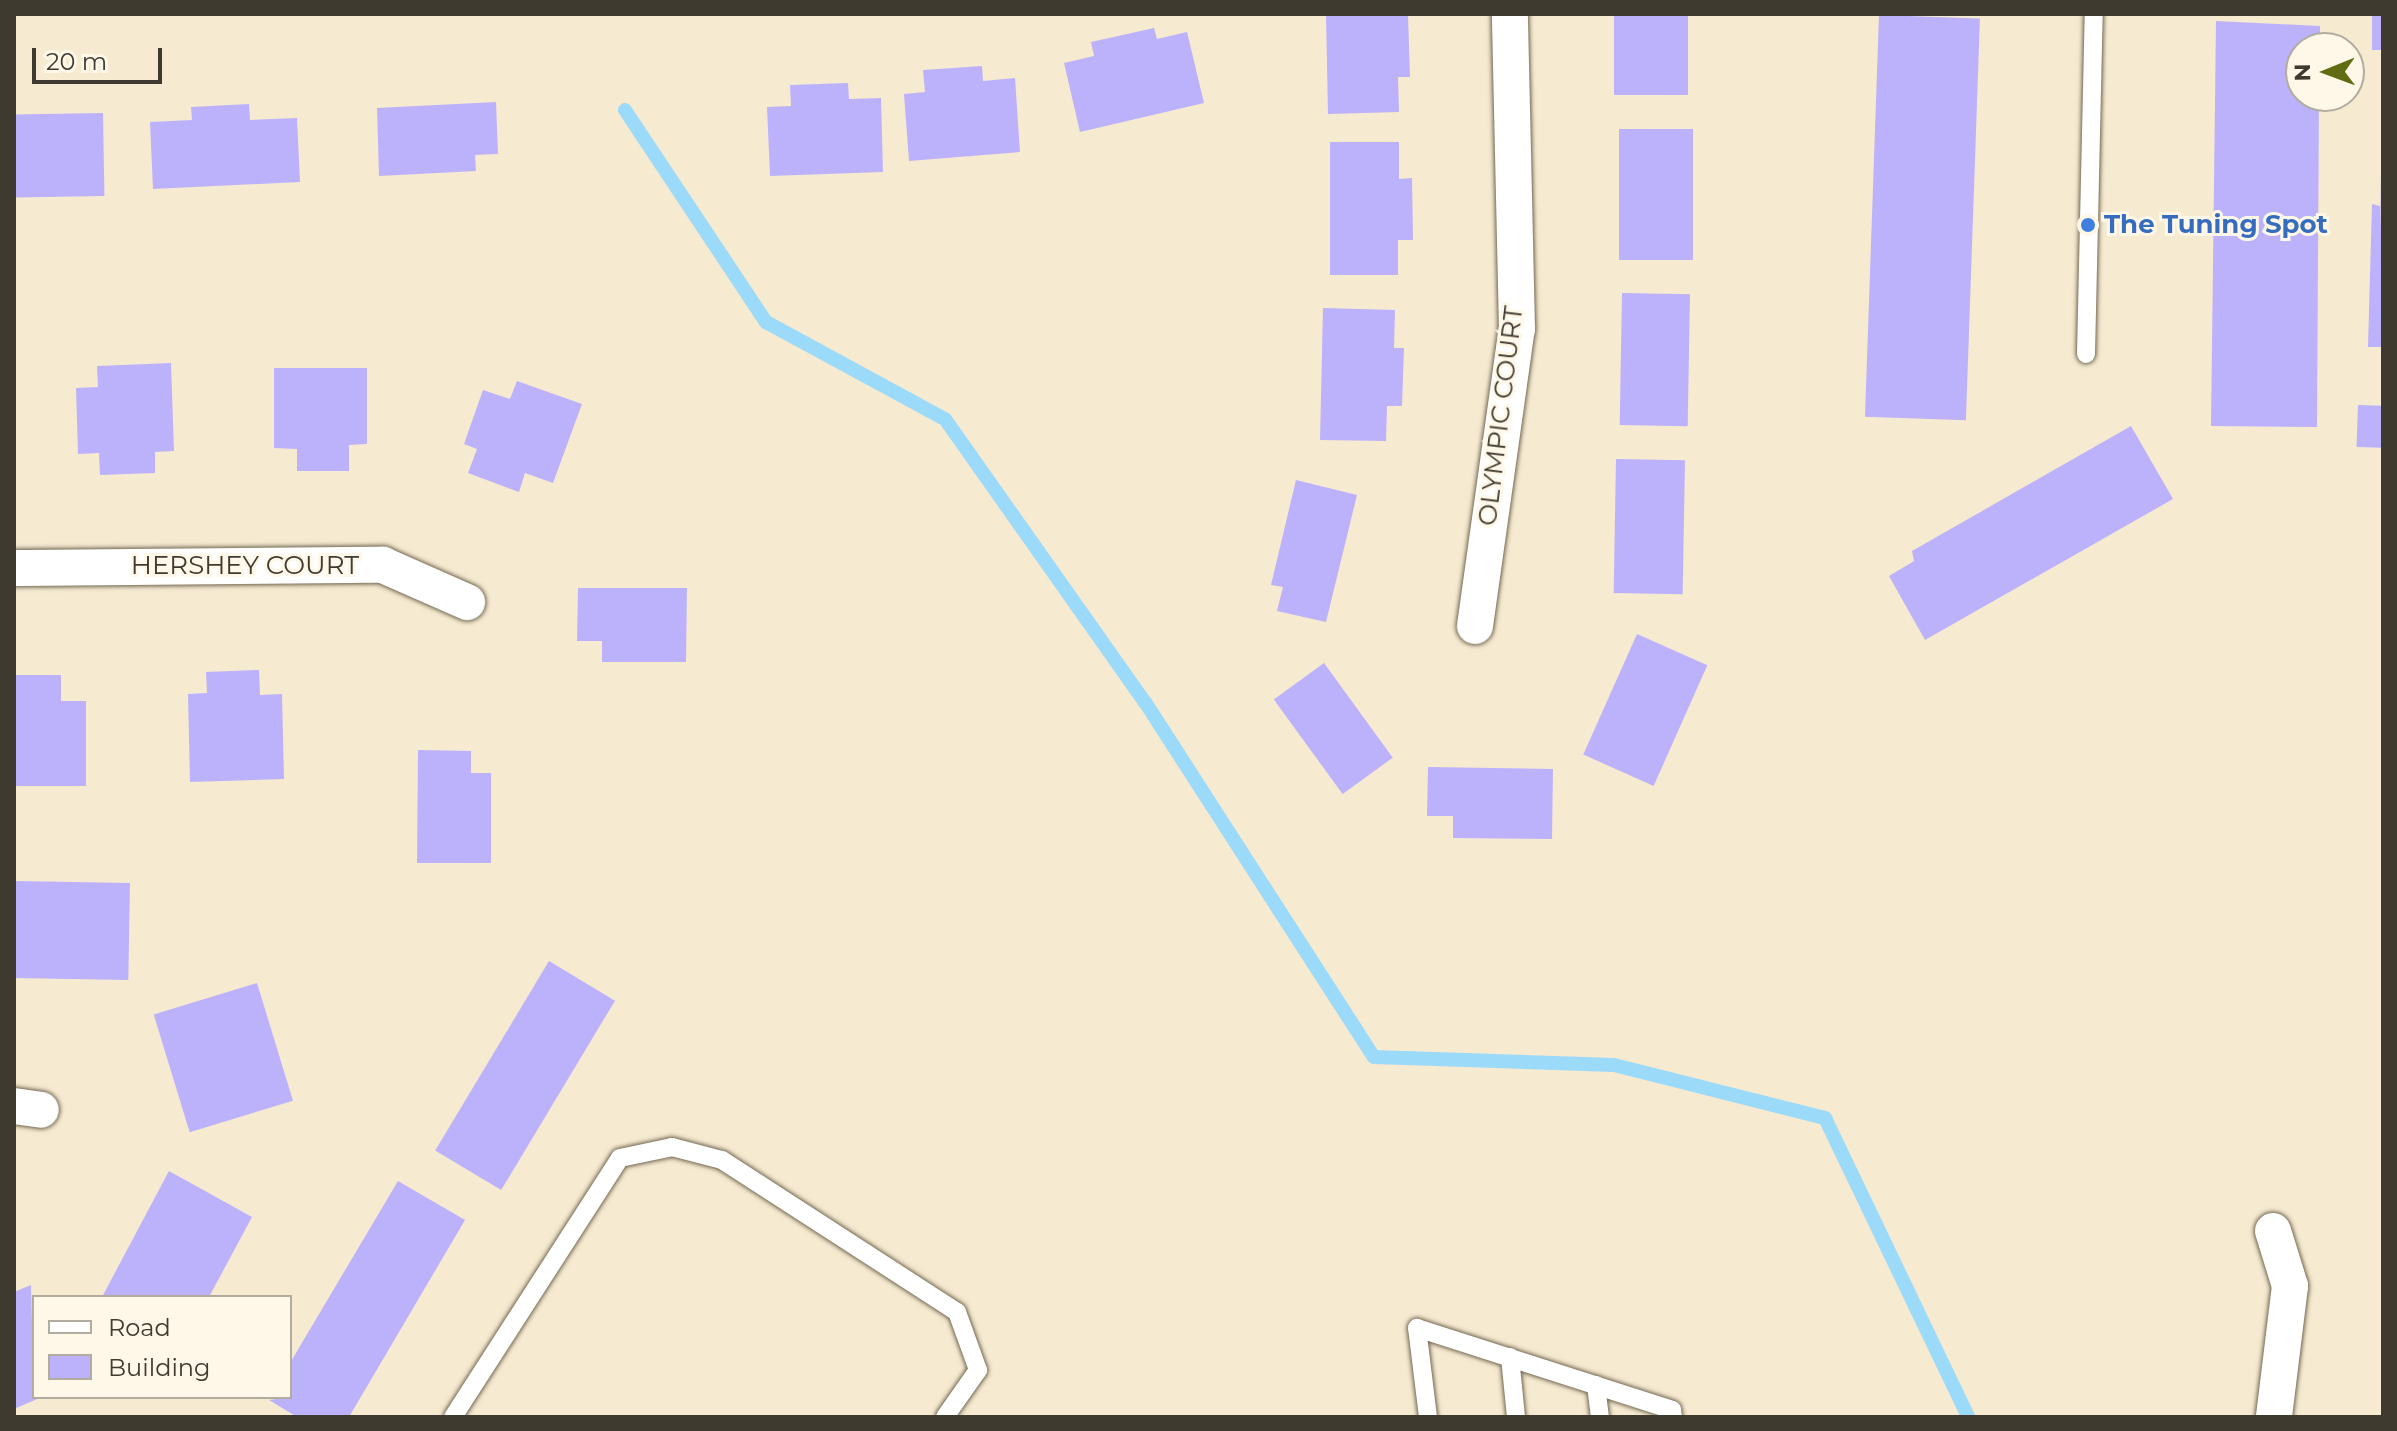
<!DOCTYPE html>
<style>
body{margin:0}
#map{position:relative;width:2397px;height:1431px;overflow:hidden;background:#f6ead1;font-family:Montserrat,sans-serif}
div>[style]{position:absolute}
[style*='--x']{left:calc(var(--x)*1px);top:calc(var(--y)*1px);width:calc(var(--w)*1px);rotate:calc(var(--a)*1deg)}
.stream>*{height:14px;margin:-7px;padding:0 7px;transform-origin:7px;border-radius:7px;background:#9cdafa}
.building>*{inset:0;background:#bcb2fb;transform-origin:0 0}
.roads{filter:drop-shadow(0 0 2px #736852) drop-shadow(0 0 2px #736852)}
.service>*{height:18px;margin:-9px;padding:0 9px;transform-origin:9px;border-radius:9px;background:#fff}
.minor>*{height:36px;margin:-18px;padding:0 18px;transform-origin:18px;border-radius:18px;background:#fff}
.dots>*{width:22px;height:22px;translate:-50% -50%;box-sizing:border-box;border:4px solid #fff8e8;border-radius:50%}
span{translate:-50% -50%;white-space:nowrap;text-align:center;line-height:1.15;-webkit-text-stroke:6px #fff8e8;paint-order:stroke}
.shop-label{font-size:26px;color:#366cbe;font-weight:700}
.left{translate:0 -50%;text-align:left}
.street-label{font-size:26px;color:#3f3a30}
.frame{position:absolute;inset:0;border:16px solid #3f3a30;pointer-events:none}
.legend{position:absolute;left:32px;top:1295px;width:260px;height:104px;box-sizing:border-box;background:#fff8e8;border:2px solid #b2ac9e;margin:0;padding:10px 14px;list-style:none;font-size:24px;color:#3f3a30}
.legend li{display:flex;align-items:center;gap:16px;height:40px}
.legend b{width:40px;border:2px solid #b2ac9e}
.north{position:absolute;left:2285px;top:32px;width:80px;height:80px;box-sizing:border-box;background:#fff8e8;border:2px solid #b2ac9e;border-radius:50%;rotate:269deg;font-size:22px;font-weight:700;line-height:32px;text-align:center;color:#3f3a30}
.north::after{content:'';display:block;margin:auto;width:28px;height:36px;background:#5f6c14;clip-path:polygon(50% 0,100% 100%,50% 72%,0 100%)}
.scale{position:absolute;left:32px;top:48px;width:130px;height:36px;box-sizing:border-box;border:4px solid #3f3a30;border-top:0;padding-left:10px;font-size:24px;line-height:28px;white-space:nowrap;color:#3f3a30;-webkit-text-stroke:6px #fff8e8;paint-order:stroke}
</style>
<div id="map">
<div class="stream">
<div style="--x:625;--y:110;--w:255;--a:56.4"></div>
<div style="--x:766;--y:322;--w:204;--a:28.5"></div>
<div style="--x:945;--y:419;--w:347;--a:54.8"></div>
<div style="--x:1145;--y:702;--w:422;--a:57.2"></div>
<div style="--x:1374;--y:1057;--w:240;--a:1.9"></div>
<div style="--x:1614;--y:1065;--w:218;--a:14.1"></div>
<div style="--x:1825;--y:1118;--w:331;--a:64.4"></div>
</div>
<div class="building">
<div style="clip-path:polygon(1326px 14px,1408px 15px,1410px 77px,1398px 77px,1399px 112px,1328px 114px)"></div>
<div style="left:1614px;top:14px;width:74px;height:81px"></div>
<div style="left:2372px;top:14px;width:11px;height:36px"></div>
<div style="left:1879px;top:15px;width:101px;height:402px;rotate:2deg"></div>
<div style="clip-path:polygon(2216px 21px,2320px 26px,2320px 48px,2301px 48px,2301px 96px,2319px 96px,2317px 427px,2211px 426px)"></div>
<div style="clip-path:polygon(1154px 28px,1157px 39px,1187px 32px,1204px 103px,1080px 132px,1064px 63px,1094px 56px,1091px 42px)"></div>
<div style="clip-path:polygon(982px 66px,983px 81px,1015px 78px,1020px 152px,909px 161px,904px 94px,925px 92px,923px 70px)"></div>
<div style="clip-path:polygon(848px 83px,849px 99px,881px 98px,883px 172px,770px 176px,767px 107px,791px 106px,790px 85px)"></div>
<div style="clip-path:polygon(496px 102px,498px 154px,475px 155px,476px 171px,379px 176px,377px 108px)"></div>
<div style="clip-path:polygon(249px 104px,250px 120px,297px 118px,300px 182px,153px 189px,150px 122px,192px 120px,191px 107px)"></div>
<div style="left:103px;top:113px;width:83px;height:89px;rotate:89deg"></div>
<div style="left:1619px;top:129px;width:74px;height:131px"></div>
<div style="clip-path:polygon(1330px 142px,1399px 142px,1399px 179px,1412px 178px,1413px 240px,1398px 240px,1398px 275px,1330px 275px)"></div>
<div style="clip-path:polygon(2380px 175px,2383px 347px,2368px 347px,2372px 204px,2380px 206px)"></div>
<div style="left:1622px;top:293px;width:68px;height:132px;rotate:1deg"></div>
<div style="clip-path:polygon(1323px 308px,1395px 310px,1394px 348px,1404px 348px,1402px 406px,1387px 406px,1386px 441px,1320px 440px)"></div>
<div style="clip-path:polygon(171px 363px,174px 451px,155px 452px,155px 473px,100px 475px,99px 453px,78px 454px,76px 388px,98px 387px,97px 366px)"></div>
<div style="clip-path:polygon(274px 368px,367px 368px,367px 444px,349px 445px,349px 471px,297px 471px,297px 449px,274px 448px)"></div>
<div style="clip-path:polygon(517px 381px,582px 404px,553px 483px,525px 473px,519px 492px,468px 473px,477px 449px,464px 444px,483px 390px,510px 399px)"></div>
<div style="left:2358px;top:405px;width:25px;height:42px;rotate:2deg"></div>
<div style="clip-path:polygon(2131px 426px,2173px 499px,1925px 640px,1889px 576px,1914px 561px,1912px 551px)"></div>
<div style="left:1616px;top:459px;width:69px;height:134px;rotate:1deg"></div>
<div style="clip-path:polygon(1296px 480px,1357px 495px,1326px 622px,1277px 611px,1283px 587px,1271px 585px)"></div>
<div style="clip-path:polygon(578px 588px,687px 588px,686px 662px,602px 662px,602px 641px,577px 641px)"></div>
<div style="left:1637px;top:634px;width:77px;height:132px;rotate:24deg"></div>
<div style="left:1324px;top:663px;width:117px;height:62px;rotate:54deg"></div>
<div style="clip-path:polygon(259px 670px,260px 695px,282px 694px,284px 779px,190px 782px,188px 694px,207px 693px,206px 672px)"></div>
<div style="clip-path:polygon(14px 675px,61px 675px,61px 701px,86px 701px,86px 786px,14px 786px)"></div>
<div style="clip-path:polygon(418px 750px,471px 751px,471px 773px,491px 773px,491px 863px,417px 863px)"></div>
<div style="clip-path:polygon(1428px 767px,1553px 769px,1552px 839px,1453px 838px,1453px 816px,1427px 816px)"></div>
<div style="left:14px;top:881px;width:116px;height:97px;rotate:1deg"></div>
<div style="left:549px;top:961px;width:77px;height:221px;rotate:31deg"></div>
<div style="left:257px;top:983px;width:123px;height:108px;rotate:73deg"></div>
<div style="clip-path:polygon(169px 1171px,252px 1217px,209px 1297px,102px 1297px)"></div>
<div style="clip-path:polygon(398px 1181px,465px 1220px,349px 1417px,297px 1417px,269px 1400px,290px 1397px,290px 1363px)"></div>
<div style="clip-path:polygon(31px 1285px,34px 1397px,42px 1397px,14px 1409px,14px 1292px)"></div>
</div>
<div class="roads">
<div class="service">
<div style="--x:2086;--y:354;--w:340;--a:-88.7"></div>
<div style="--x:1510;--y:1357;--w:60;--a:84.3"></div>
<div style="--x:1596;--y:1385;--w:32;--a:83"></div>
<div style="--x:453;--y:1417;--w:308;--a:-57.2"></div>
<div style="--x:620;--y:1158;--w:53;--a:-11.9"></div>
<div style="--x:672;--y:1147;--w:52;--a:14.6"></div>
<div style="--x:722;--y:1160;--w:280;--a:32.9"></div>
<div style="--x:957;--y:1312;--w:62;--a:70.1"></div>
<div style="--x:978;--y:1370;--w:57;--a:125.1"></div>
<div style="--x:1428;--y:1417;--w:90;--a:-97"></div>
<div style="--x:1417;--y:1328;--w:268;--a:17.8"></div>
<div style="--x:1672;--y:1410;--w:7;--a:82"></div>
</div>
<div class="minor">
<div style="--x:14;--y:568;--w:369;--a:-0.5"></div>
<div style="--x:383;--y:565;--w:92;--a:23.8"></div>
<div style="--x:1475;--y:626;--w:300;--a:-82"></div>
<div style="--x:1517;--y:329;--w:315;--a:-91.3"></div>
<div style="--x:14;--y:1106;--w:27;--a:8"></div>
<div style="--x:2273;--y:1231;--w:58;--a:72.8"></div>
<div style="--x:2290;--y:1286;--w:132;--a:97"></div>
</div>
</div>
<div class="dots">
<div style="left:2088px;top:225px;background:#3f7fe0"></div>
</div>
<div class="shop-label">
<span class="left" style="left:2104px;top:225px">The Tuning Spot</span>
</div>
<div class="street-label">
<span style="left:1501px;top:416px;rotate:-83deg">OLYMPIC COURT</span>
<span style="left:245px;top:566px">HERSHEY COURT</span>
</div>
<div class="frame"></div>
<ul class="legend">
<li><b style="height:10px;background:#fff"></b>Road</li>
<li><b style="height:22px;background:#bcb2fb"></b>Building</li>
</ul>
<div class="north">N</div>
<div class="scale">20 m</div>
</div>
